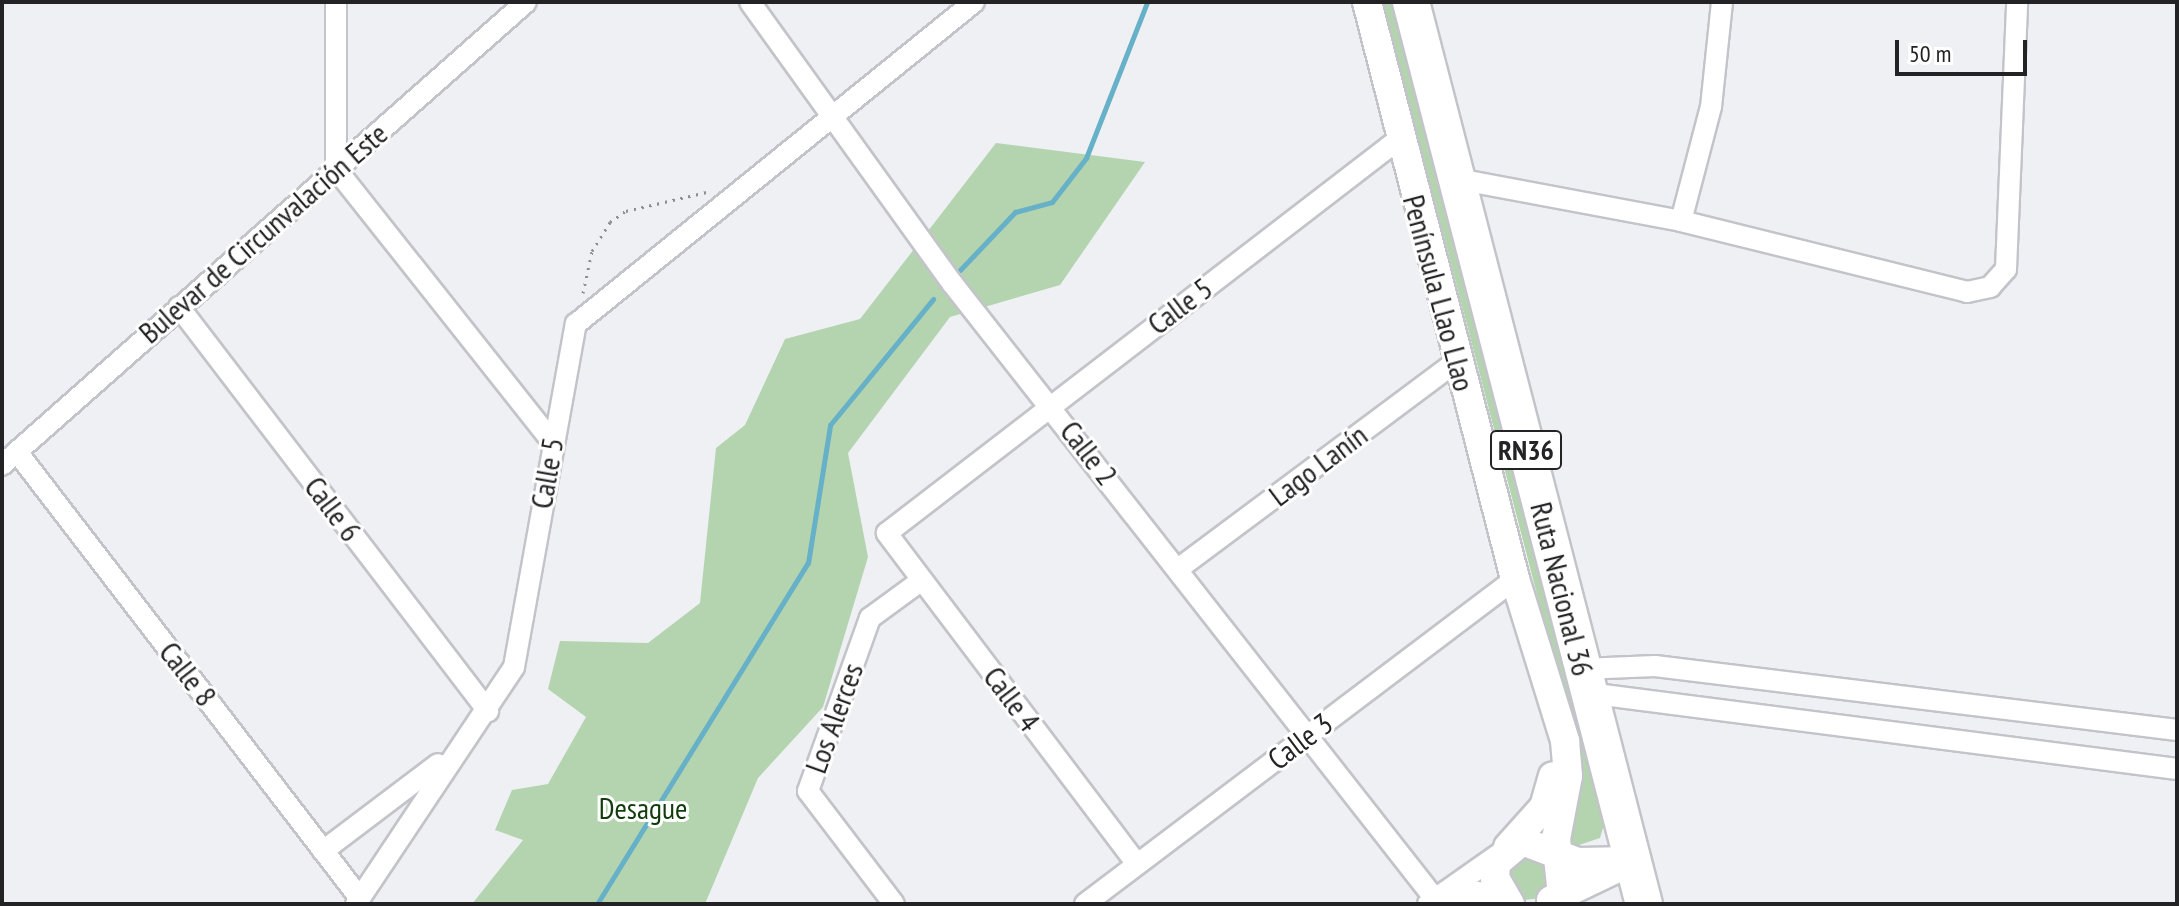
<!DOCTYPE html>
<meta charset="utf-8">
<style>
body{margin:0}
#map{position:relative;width:2179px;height:906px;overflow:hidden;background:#eef0f4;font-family:"PT Sans Narrow",sans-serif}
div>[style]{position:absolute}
.green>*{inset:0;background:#b4d4b0}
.stream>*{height:5px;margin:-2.5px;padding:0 2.5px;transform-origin:2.5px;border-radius:2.5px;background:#66b0c8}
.path>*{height:3px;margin-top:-1.5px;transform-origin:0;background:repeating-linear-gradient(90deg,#8d8e91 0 2px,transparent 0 8px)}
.roads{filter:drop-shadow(2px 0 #c3c4c9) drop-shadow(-2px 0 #c3c4c9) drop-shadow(0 2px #c3c4c9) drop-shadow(0 -2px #c3c4c9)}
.street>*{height:20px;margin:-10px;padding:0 10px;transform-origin:10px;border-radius:10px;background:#fff}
.secondary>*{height:28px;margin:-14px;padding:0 14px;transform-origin:14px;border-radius:14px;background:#fff}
.highway>*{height:36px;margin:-18px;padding:0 18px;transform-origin:18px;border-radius:18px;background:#fff}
span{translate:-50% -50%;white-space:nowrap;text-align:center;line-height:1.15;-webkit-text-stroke:6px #fff;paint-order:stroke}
.shield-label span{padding:2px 6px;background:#fff;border:2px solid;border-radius:6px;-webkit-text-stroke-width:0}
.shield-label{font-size:28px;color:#232325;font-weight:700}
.street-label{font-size:30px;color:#232325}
.park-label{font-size:30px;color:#113d0d}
.frame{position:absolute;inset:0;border:4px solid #232325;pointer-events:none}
.scale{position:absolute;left:1895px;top:40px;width:132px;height:36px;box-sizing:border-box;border:4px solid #232325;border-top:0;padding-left:10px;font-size:24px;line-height:28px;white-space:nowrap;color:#232325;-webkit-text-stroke:6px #fff;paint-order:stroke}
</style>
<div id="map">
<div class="green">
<div style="clip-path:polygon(1383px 2px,1399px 2px,1609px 808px,1600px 838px,1570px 848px,1564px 831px,1571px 725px)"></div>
<div style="clip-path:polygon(996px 143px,1145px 162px,1060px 285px,950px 317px,848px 453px,868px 557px,823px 707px,758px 778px,705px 904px,472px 904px,523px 840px,495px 830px,512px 790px,548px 784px,586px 717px,548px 689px,560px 641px,648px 643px,700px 603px,716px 448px,745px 425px,785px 339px,860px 319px)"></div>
<div style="clip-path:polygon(1543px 854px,1553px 885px,1541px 898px,1524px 900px,1509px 891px,1504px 874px,1511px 858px)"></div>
</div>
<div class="stream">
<div style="left:960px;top:270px;width:80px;rotate:-46.5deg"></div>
<div style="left:1015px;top:212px;width:38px;rotate:-15deg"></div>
<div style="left:1052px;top:202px;width:56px;rotate:-52.3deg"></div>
<div style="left:1086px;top:158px;width:168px;rotate:-68.6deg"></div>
<div style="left:597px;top:904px;width:401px;rotate:-58.3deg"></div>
<div style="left:808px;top:563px;width:140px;rotate:-80.9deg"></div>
<div style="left:830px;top:425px;width:163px;rotate:-50.7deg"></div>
</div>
<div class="path">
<div style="left:583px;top:293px;width:43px;rotate:-77.9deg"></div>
<div style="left:592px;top:251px;width:34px;rotate:-58deg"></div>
<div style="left:610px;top:222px;width:19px;rotate:-35deg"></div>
<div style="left:626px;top:211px;width:83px;rotate:-13.2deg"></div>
</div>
<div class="roads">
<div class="street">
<div style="left:336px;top:2px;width:167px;rotate:90deg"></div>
<div style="left:336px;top:169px;width:348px;rotate:51.6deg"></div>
<div style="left:750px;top:2px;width:346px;rotate:54.3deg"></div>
<div style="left:952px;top:283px;width:783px;rotate:51.9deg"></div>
<div style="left:1457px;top:179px;width:228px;rotate:10.6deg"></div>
<div style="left:1681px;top:221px;width:295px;rotate:13.9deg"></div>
<div style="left:1967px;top:292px;width:24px;rotate:-12deg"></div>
<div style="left:1990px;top:287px;width:24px;rotate:-48deg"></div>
<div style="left:2006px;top:269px;width:267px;rotate:-87.6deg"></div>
<div style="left:1681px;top:221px;width:118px;rotate:-75.3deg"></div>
<div style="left:1711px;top:107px;width:106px;rotate:-84deg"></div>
<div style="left:179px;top:307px;width:509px;rotate:52.59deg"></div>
<div style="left:17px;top:452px;width:561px;rotate:52.46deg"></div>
<div style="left:2px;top:465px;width:699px;rotate:-41.46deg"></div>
<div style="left:1178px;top:569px;width:348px;rotate:-36.7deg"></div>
<div style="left:1582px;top:669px;width:73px;rotate:-2.4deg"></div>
<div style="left:1655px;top:666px;width:526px;rotate:6.99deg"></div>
<div style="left:1588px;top:693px;width:594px;rotate:7.35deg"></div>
<div style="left:323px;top:851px;width:144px;rotate:-37.1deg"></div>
<div style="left:1137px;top:864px;width:415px;rotate:-127.1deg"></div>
<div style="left:887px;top:533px;width:646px;rotate:-37.58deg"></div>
<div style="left:1442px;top:897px;width:36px;rotate:-8deg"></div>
<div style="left:1478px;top:892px;width:34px;rotate:21deg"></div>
<div style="left:356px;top:904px;width:285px;rotate:-56.3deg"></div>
<div style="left:514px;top:667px;width:349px;rotate:-79.8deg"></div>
<div style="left:576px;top:324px;width:512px;rotate:-38.97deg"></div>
<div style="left:894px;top:904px;width:142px;rotate:-127.3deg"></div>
<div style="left:808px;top:791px;width:184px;rotate:-70.3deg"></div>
<div style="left:870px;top:618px;width:64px;rotate:-36.2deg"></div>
<div style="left:1085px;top:904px;width:539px;rotate:-37.08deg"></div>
<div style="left:1428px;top:904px;width:90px;rotate:-35.1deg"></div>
</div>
<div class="secondary">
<div style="left:1367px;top:2px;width:596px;rotate:75.61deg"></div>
<div style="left:1515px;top:579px;width:170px;rotate:72.8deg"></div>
<div style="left:1565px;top:741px;width:35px;rotate:85deg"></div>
<div style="left:1568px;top:776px;width:64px;rotate:100.8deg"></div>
<div style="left:1556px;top:839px;width:65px;rotate:83.9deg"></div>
<div style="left:1508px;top:847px;width:54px;rotate:-48deg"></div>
<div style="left:1544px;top:807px;width:32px;rotate:-74deg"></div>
<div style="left:1551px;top:900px;width:85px;rotate:-25.7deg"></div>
<div style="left:1510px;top:904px;width:30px;rotate:-120deg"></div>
<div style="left:1495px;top:878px;width:15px;rotate:-86deg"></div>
<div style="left:1496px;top:863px;width:34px;rotate:-40deg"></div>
<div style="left:1522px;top:841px;width:60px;rotate:20.6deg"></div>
<div style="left:1578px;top:862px;width:54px;rotate:-1.1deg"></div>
</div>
<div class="highway">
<div style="left:1411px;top:2px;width:932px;rotate:75.52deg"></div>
</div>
</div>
<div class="shield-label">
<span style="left:1526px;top:450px">RN36</span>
</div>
<div class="street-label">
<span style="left:263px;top:233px;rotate:-41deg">Bulevar de Circunvalación Este</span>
<span style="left:1439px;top:293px;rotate:75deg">Península Llao Llao</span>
<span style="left:1180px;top:306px;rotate:-37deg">Calle 5</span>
<span style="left:1089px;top:453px;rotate:52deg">Calle 2</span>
<span style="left:1318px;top:465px;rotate:-37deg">Lago Lanín</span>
<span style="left:547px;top:473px;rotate:-80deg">Calle 5</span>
<span style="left:333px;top:509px;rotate:53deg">Calle 6</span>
<span style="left:1562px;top:589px;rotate:76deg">Ruta Nacional 36</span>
<span style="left:188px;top:674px;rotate:52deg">Calle 8</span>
<span style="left:1012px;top:699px;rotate:53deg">Calle 4</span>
<span style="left:834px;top:718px;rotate:-70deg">Los Alerces</span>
<span style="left:1300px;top:741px;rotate:-37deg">Calle 3</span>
</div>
<div class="park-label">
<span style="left:643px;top:808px">Desague</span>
</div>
<div class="frame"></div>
<div class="scale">50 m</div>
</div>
